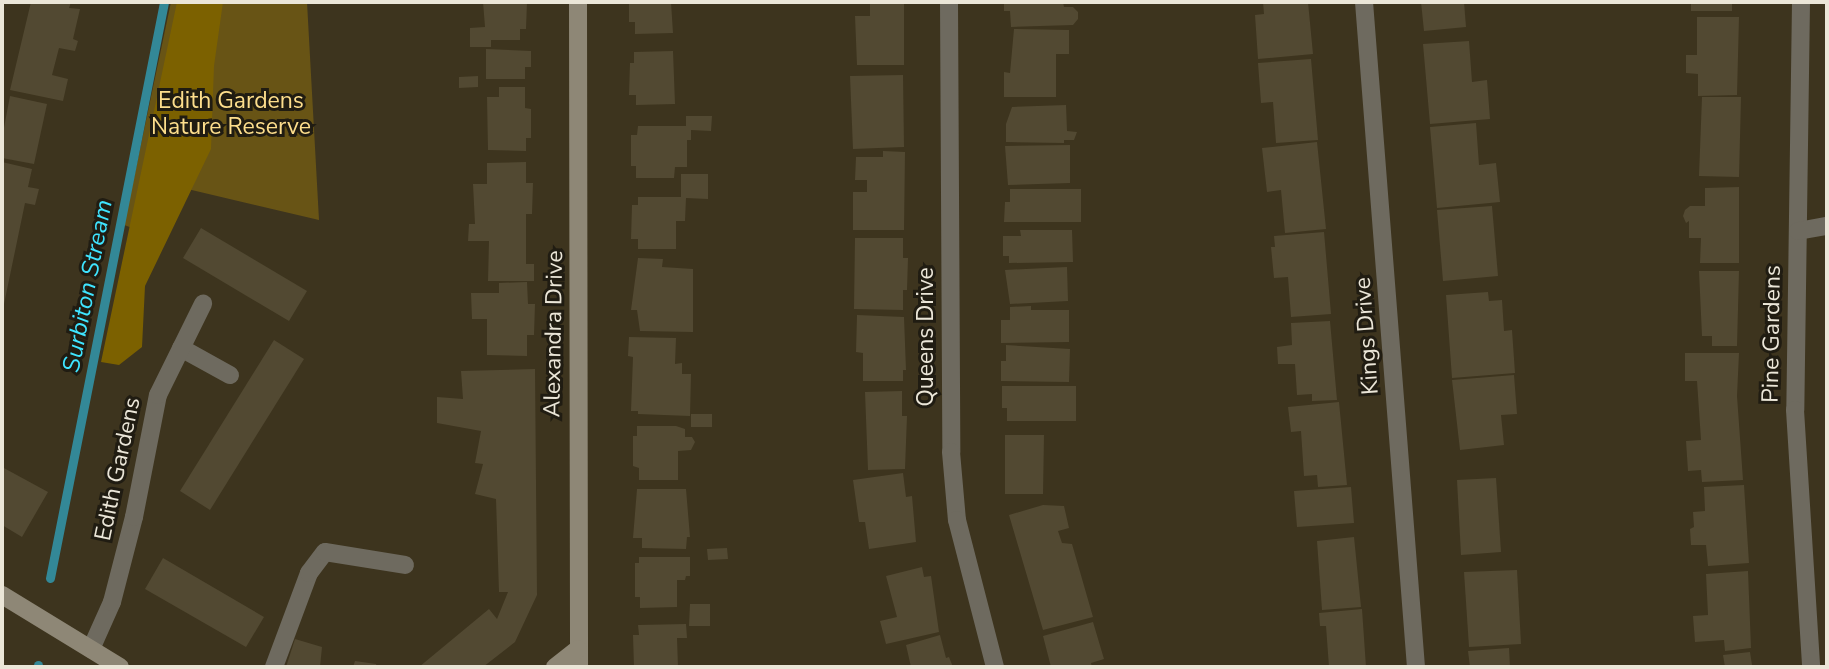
<!DOCTYPE html>
<style>
body{margin:0}
#map{position:relative;width:1829px;height:669px;overflow:hidden;background:#3d341e;font-family:"Nunito Sans",sans-serif}
div>[style]{position:absolute}
.green>*{inset:0;background:#685415}
.forest>*{inset:0;background:#7c6100}
.stream>*{height:9px;margin:-4.5px;padding:0 4.5px;transform-origin:4.5px;border-radius:4.5px;background:#338897}
.building>*{inset:0;background:#524932}
.lane>*{height:18px;margin:-9px;padding:0 9px;transform-origin:9px;border-radius:9px;background:#6e6a5f}
.street>*{height:18px;margin:-9px;padding:0 9px;transform-origin:9px;border-radius:9px;background:#6e6a5f}
.secondary>*{height:18px;margin:-9px;padding:0 9px;transform-origin:9px;border-radius:9px;background:#8e8776}
span{translate:-50% -50%;white-space:nowrap;text-align:center;line-height:1.15;-webkit-text-stroke:6px #201c12;paint-order:stroke}
.park-label{font-size:23px;color:#fdde8c}
.street-label{font-size:23px;color:#ebe6d8}
.water-label{font-size:24px;color:#3fe4ff;font-style:italic}
.frame{position:absolute;inset:0;border:4px solid #ebe6d8;pointer-events:none}
</style>
<div id="map">
<div class="green">
<div style="clip-path:polygon(171px 2px,307px 2px,319px 220px,179px 187px,158px 237px,124px 225px)"></div>
</div>
<div class="forest">
<div style="clip-path:polygon(177px 2px,223px 2px,214px 66px,211px 149px,145px 286px,142px 347px,119px 365px,101px 362px)"></div>
</div>
<div class="stream">
<div style="left:50px;top:578px;width:587px;rotate:-78.8deg"></div>
<div style="left:38px;top:667px;width:2px;rotate:-90deg"></div>
</div>
<div class="building">
<div style="clip-path:polygon(31px 2px,71px 2px,69px 8px,80px 9px,73px 39px,78px 41px,75px 51px,59px 48px,52px 75px,68px 79px,63px 101px,10px 90px)"></div>
<div style="clip-path:polygon(483px 2px,527px 2px,526px 29px,520px 29px,520px 40px,491px 40px,491px 47px,470px 47px,470px 28px,485px 27px)"></div>
<div style="clip-path:polygon(629px 2px,671px 2px,673px 33px,635px 34px,635px 22px,629px 22px)"></div>
<div style="clip-path:polygon(870px 2px,904px 2px,904px 65px,857px 65px,855px 16px,870px 16px)"></div>
<div style="clip-path:polygon(1004px 2px,1063px 2px,1064px 7px,1073px 7px,1078px 12px,1078px 19px,1073px 25px,1011px 27px,1010px 11px,1004px 11px)"></div>
<div style="clip-path:polygon(1263px 2px,1308px 2px,1313px 54px,1258px 59px,1255px 15px,1264px 14px)"></div>
<div style="clip-path:polygon(1421px 2px,1464px 2px,1466px 27px,1424px 31px)"></div>
<div style="clip-path:polygon(1691px 2px,1732px 2px,1732px 11px,1691px 11px)"></div>
<div style="clip-path:polygon(1697px 17px,1739px 17px,1737px 95px,1698px 96px,1698px 74px,1686px 73px,1686px 55px,1697px 55px)"></div>
<div style="clip-path:polygon(1014px 29px,1069px 30px,1069px 54px,1056px 54px,1056px 97px,1004px 97px,1004px 72px,1010px 73px)"></div>
<div style="clip-path:polygon(1469px 41px,1472px 82px,1487px 80px,1490px 119px,1430px 124px,1423px 44px)"></div>
<div style="clip-path:polygon(486px 49px,531px 51px,531px 67px,525px 67px,525px 79px,486px 79px)"></div>
<div style="clip-path:polygon(673px 51px,675px 104px,636px 105px,636px 95px,629px 95px,630px 63px,634px 63px,634px 52px)"></div>
<div style="clip-path:polygon(1311px 59px,1318px 140px,1276px 143px,1273px 102px,1261px 103px,1258px 63px)"></div>
<div style="clip-path:polygon(903px 75px,904px 147px,853px 149px,850px 76px)"></div>
<div style="clip-path:polygon(478px 76px,478px 87px,459px 88px,459px 77px)"></div>
<div style="clip-path:polygon(499px 87px,525px 87px,525px 108px,531px 109px,531px 138px,526px 138px,526px 151px,488px 150px,487px 97px,499px 97px)"></div>
<div style="clip-path:polygon(10px 96px,47px 104px,34px 164px,2px 158px,2px 138px)"></div>
<div style="clip-path:polygon(1702px 97px,1741px 97px,1739px 177px,1699px 176px)"></div>
<div style="clip-path:polygon(1066px 105px,1067px 131px,1077px 132px,1074px 140px,1064px 140px,1064px 143px,1006px 142px,1006px 124px,1012px 107px)"></div>
<div style="clip-path:polygon(686px 116px,712px 116px,711px 131px,691px 130px,691px 140px,687px 140px,687px 167px,675px 167px,674px 178px,636px 178px,636px 166px,631px 166px,631px 135px,637px 135px,638px 126px,686px 126px)"></div>
<div style="clip-path:polygon(1476px 123px,1479px 165px,1496px 163px,1500px 202px,1437px 208px,1430px 127px)"></div>
<div style="clip-path:polygon(1317px 142px,1326px 229px,1285px 233px,1281px 190px,1267px 192px,1262px 148px)"></div>
<div style="clip-path:polygon(1070px 145px,1070px 183px,1008px 185px,1005px 146px)"></div>
<div style="clip-path:polygon(883px 151px,905px 152px,904px 230px,853px 230px,853px 192px,867px 192px,867px 180px,855px 180px,856px 157px,883px 157px)"></div>
<div style="clip-path:polygon(2px 162px,32px 169px,28px 187px,39px 189px,35px 205px,25px 203px,3px 309px)"></div>
<div style="clip-path:polygon(526px 162px,526px 183px,533px 183px,532px 214px,526px 214px,526px 264px,534px 264px,534px 281px,488px 281px,489px 241px,468px 241px,469px 224px,475px 224px,473px 184px,487px 184px,487px 163px)"></div>
<div style="clip-path:polygon(681px 174px,708px 174px,708px 199px,686px 198px,685px 221px,676px 221px,676px 249px,638px 249px,638px 239px,631px 239px,632px 205px,638px 205px,638px 197px,681px 197px)"></div>
<div style="clip-path:polygon(1739px 187px,1739px 263px,1700px 263px,1701px 238px,1689px 238px,1689px 221px,1686px 223px,1683px 216px,1685px 210px,1690px 206px,1705px 206px,1705px 188px)"></div>
<div style="clip-path:polygon(1010px 189px,1081px 189px,1081px 222px,1004px 222px,1005px 202px,1010px 202px)"></div>
<div style="clip-path:polygon(1492px 206px,1498px 276px,1443px 281px,1437px 210px)"></div>
<div style="clip-path:polygon(201px 228px,307px 291px,289px 321px,183px 258px)"></div>
<div style="clip-path:polygon(1020px 230px,1072px 230px,1073px 262px,1009px 263px,1009px 256px,1003px 256px,1003px 236px,1021px 236px)"></div>
<div style="clip-path:polygon(1324px 232px,1331px 314px,1291px 317px,1288px 277px,1274px 278px,1271px 247px,1275px 247px,1274px 236px)"></div>
<div style="clip-path:polygon(855px 238px,903px 238px,903px 258px,908px 258px,907px 290px,903px 290px,903px 310px,854px 309px)"></div>
<div style="clip-path:polygon(638px 258px,663px 259px,662px 267px,693px 269px,693px 332px,640px 331px,637px 310px,631px 310px)"></div>
<div style="clip-path:polygon(1067px 267px,1068px 301px,1010px 304px,1005px 270px)"></div>
<div style="clip-path:polygon(1699px 271px,1739px 271px,1737px 346px,1712px 346px,1712px 336px,1702px 336px)"></div>
<div style="clip-path:polygon(527px 282px,528px 304px,535px 304px,534px 335px,527px 335px,527px 356px,487px 355px,487px 319px,472px 319px,471px 293px,499px 293px,499px 283px)"></div>
<div style="clip-path:polygon(1488px 292px,1489px 301px,1502px 300px,1504px 331px,1512px 330px,1515px 373px,1452px 378px,1446px 295px)"></div>
<div style="clip-path:polygon(1031px 306px,1031px 310px,1069px 310px,1069px 342px,1001px 343px,1001px 320px,1010px 320px,1010px 307px)"></div>
<div style="clip-path:polygon(857px 315px,904px 317px,906px 370px,903px 370px,903px 381px,863px 381px,863px 353px,856px 352px)"></div>
<div style="clip-path:polygon(1330px 321px,1337px 400px,1312px 401px,1312px 394px,1297px 395px,1295px 364px,1278px 364px,1277px 347px,1292px 345px,1291px 323px)"></div>
<div style="clip-path:polygon(629px 337px,676px 338px,675px 364px,682px 363px,682px 374px,691px 374px,690px 416px,638px 414px,638px 411px,631px 411px,633px 357px,628px 356px)"></div>
<div style="clip-path:polygon(274px 340px,304px 359px,210px 510px,180px 491px)"></div>
<div style="clip-path:polygon(1006px 345px,1070px 349px,1069px 382px,1001px 381px,1001px 361px,1006px 361px)"></div>
<div style="clip-path:polygon(1685px 353px,1739px 353px,1737px 396px,1743px 480px,1702px 482px,1701px 470px,1688px 471px,1686px 441px,1701px 440px,1697px 381px,1685px 381px)"></div>
<div style="clip-path:polygon(535px 369px,537px 595px,515px 642px,483px 667px,419px 667px,489px 609px,497px 619px,508px 592px,499px 592px,496px 499px,475px 494px,483px 464px,475px 463px,481px 431px,437px 423px,437px 397px,463px 399px,461px 371px)"></div>
<div style="clip-path:polygon(1514px 375px,1517px 414px,1501px 415px,1504px 445px,1460px 450px,1452px 380px)"></div>
<div style="clip-path:polygon(1002px 386px,1076px 386px,1076px 421px,1007px 421px,1007px 408px,1002px 408px)"></div>
<div style="clip-path:polygon(902px 391px,902px 416px,907px 416px,905px 469px,868px 470px,865px 392px)"></div>
<div style="clip-path:polygon(1339px 402px,1347px 485px,1318px 487px,1317px 475px,1304px 476px,1301px 431px,1291px 432px,1288px 407px)"></div>
<div style="clip-path:polygon(691px 414px,712px 414px,712px 427px,691px 427px)"></div>
<div style="clip-path:polygon(637px 426px,676px 426px,685px 429px,685px 437px,692px 437px,695px 442px,691px 450px,678px 451px,678px 480px,639px 480px,639px 468px,633px 466px,633px 436px,637px 436px)"></div>
<div style="clip-path:polygon(1005px 435px,1044px 435px,1043px 494px,1005px 494px)"></div>
<div style="clip-path:polygon(2px 467px,48px 492px,22px 537px,2px 525px)"></div>
<div style="clip-path:polygon(903px 473px,906px 497px,912px 496px,916px 542px,869px 549px,865px 522px,859px 522px,853px 480px)"></div>
<div style="clip-path:polygon(1496px 478px,1501px 552px,1461px 555px,1457px 480px)"></div>
<div style="clip-path:polygon(1744px 485px,1749px 563px,1708px 566px,1706px 545px,1691px 545px,1690px 529px,1694px 527px,1693px 512px,1705px 511px,1704px 487px)"></div>
<div style="clip-path:polygon(1351px 487px,1354px 523px,1297px 527px,1294px 491px)"></div>
<div style="clip-path:polygon(637px 489px,686px 489px,690px 537px,687px 537px,686px 549px,642px 548px,642px 538px,633px 538px)"></div>
<div style="clip-path:polygon(1043px 505px,1064px 506px,1069px 528px,1058px 531px,1062px 543px,1072px 544px,1093px 617px,1043px 630px,1009px 515px)"></div>
<div style="clip-path:polygon(1354px 537px,1361px 607px,1322px 610px,1317px 541px)"></div>
<div style="clip-path:polygon(727px 548px,728px 559px,708px 560px,707px 549px)"></div>
<div style="clip-path:polygon(639px 557px,690px 557px,690px 576px,686px 576px,685px 580px,677px 580px,677px 607px,640px 608px,640px 597px,635px 597px,635px 563px,639px 563px)"></div>
<div style="clip-path:polygon(163px 558px,264px 617px,246px 647px,145px 589px)"></div>
<div style="clip-path:polygon(922px 567px,924px 577px,931px 576px,939px 632px,886px 644px,880px 621px,897px 617px,886px 576px)"></div>
<div style="clip-path:polygon(1517px 570px,1521px 644px,1469px 647px,1464px 572px)"></div>
<div style="clip-path:polygon(1748px 571px,1751px 648px,1725px 651px,1724px 640px,1695px 642px,1693px 616px,1708px 615px,1706px 574px)"></div>
<div style="clip-path:polygon(690px 604px,710px 604px,710px 626px,689px 626px)"></div>
<div style="clip-path:polygon(1362px 609px,1366px 667px,1329px 667px,1326px 626px,1320px 626px,1319px 613px)"></div>
<div style="clip-path:polygon(1093px 622px,1104px 659px,1091px 663px,1092px 667px,1051px 667px,1043px 636px)"></div>
<div style="clip-path:polygon(686px 624px,687px 638px,677px 638px,678px 667px,634px 667px,633px 635px,639px 635px,638px 625px)"></div>
<div style="clip-path:polygon(940px 635px,946px 658px,949px 657px,953px 667px,911px 667px,906px 645px)"></div>
<div style="clip-path:polygon(295px 639px,322px 647px,320px 667px,286px 667px)"></div>
<div style="clip-path:polygon(1509px 648px,1510px 667px,1470px 667px,1468px 651px)"></div>
<div style="clip-path:polygon(1750px 652px,1752px 665px,1725px 667px,1723px 655px)"></div>
<div style="clip-path:polygon(355px 661px,376px 664px,377px 667px,353px 667px)"></div>
</div>
<div class="lane">
<div style="left:181px;top:348px;width:56px;rotate:28.9deg"></div>
<div style="left:274px;top:667px;width:100px;rotate:-69.6deg"></div>
<div style="left:309px;top:573px;width:26px;rotate:-53deg"></div>
<div style="left:325px;top:552px;width:81px;rotate:9.2deg"></div>
</div>
<div class="street">
<div style="left:949px;top:2px;width:450px;rotate:89.7deg"></div>
<div style="left:951px;top:452px;width:68px;rotate:85deg"></div>
<div style="left:957px;top:520px;width:152px;rotate:75.5deg"></div>
<div style="left:1364px;top:2px;width:667px;rotate:85.53deg"></div>
<div style="left:1801px;top:2px;width:408px;rotate:90.8deg"></div>
<div style="left:1795px;top:410px;width:257px;rotate:86.4deg"></div>
<div style="left:1798px;top:231px;width:29px;rotate:-10deg"></div>
<div style="left:91px;top:649px;width:51px;rotate:-65.9deg"></div>
<div style="left:112px;top:602px;width:88px;rotate:-75.5deg"></div>
<div style="left:134px;top:517px;width:124px;rotate:-78.9deg"></div>
<div style="left:158px;top:395px;width:102px;rotate:-63.7deg"></div>
</div>
<div class="secondary">
<div style="left:578px;top:2px;width:665px;rotate:89.91deg"></div>
<div style="left:2px;top:595px;width:138px;rotate:31.4deg"></div>
<div style="left:555px;top:667px;width:29px;rotate:-38deg"></div>
</div>
<div class="park-label">
<span style="left:231px;top:114px">Edith Gardens<br>Nature Reserve</span>
</div>
<div class="street-label">
<span style="left:554px;top:334px;rotate:-89deg">Alexandra Drive</span>
<span style="left:1772px;top:334px;rotate:-89deg">Pine Gardens</span>
<span style="left:1367px;top:336px;rotate:-94deg">Kings Drive</span>
<span style="left:926px;top:337px;rotate:-90deg">Queens Drive</span>
<span style="left:118px;top:469px;rotate:-78deg">Edith Gardens</span>
</div>
<div class="water-label">
<span style="left:88px;top:286px;rotate:-79deg">Surbiton Stream</span>
</div>
<div class="frame"></div>
</div>
